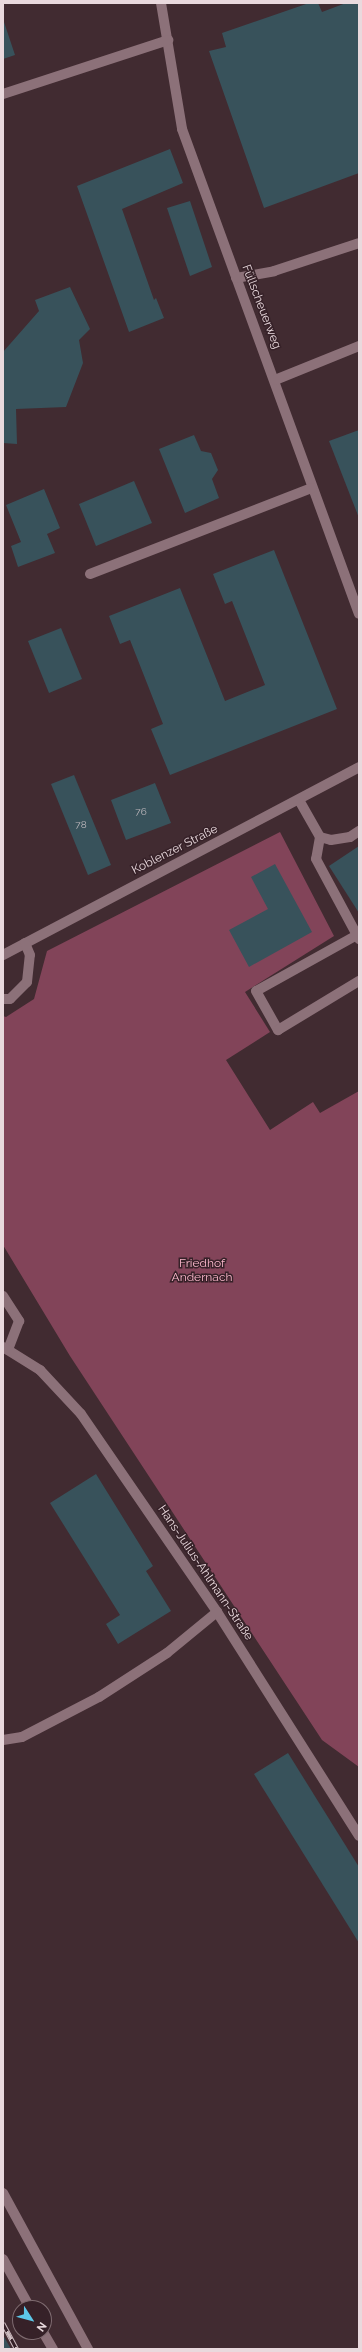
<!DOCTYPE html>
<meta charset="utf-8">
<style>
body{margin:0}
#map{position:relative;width:362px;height:2352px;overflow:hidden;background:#412b31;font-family:Raleway,sans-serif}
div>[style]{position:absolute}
.green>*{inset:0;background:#824459}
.building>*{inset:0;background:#38525b}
.minor>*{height:10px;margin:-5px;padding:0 5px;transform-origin:5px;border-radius:5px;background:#8c7179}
.rail>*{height:4.5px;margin-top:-2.25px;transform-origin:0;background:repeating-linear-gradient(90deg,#362128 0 9px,#cdbcc0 0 18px);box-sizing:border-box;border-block:1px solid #cdbcc0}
span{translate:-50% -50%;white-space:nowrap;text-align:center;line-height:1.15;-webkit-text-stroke:3px #362128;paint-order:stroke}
.number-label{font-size:10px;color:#bdb7bc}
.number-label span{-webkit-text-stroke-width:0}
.street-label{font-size:12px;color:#e9d9dd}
.park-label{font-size:12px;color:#fcb8cc}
.frame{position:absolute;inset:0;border:4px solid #e9d9dd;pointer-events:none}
.north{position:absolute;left:12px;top:2300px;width:40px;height:40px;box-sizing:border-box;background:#362128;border:1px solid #7e6b70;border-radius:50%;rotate:126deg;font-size:11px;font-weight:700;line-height:16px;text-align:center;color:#e9d9dd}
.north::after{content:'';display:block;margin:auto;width:14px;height:18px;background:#5dc7e8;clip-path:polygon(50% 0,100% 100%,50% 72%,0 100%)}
</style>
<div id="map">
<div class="green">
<div style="clip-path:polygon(280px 832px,334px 936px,245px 992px,270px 1032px,226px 1060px,270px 1130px,313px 1102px,320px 1113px,359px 1091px,359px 1767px,322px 1740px,70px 1356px,3px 1245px,3px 1016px,6px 1017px,34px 999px,47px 951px)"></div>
</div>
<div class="building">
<div style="clip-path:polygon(309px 3px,318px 3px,322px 12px,346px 3px,359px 3px,359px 173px,264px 208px,209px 51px,226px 47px,222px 33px)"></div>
<div style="clip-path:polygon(3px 19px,15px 55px,3px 59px)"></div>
<div style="clip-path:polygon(170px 149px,183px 183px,122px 209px,154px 300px,156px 298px,164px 318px,129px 332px,77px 186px)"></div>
<div style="clip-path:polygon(190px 201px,212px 267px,190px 276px,167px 208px)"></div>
<div style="clip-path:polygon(70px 287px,90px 329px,79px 340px,83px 363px,66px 407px,16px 409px,17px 444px,3px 443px,3px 352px,39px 311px,35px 300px)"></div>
<div style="clip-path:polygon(359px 430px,359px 518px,329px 441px)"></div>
<div style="clip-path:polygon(194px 435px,201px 451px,211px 453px,218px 470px,212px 479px,219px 498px,185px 513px,159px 449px)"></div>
<div style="clip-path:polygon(134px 481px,152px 523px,96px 546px,79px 504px)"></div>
<div style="clip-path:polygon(44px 489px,60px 528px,47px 534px,55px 553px,18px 567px,11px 546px,21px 542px,6px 505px)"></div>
<div style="clip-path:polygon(274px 550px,337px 709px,170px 775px,151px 729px,163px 724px,130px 640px,120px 644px,109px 616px,180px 588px,225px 701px,265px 685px,232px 601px,225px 604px,213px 574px)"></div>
<div style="clip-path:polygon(61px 628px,82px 679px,49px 693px,28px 641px)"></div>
<div style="clip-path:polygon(74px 775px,111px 865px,88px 875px,51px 784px)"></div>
<div style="clip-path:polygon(155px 783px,171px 823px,126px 840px,111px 800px)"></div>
<div style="clip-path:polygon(359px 846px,359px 913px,329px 866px)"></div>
<div style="clip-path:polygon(275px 864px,312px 932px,249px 967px,229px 930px,268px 909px,251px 877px)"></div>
<div style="clip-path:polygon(96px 1474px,153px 1566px,146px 1571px,171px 1611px,118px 1644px,106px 1624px,120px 1615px,50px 1503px)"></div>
<div style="clip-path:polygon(288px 1753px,359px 1867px,359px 1943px,254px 1774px)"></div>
<div style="clip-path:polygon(3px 2335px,11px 2349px,3px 2349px)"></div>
</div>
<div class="minor">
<div style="left:161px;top:3px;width:128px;rotate:80.5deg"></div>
<div style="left:182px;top:129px;width:516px;rotate:69.95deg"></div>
<div style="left:3px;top:94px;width:174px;rotate:-18.1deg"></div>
<div style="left:236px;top:278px;width:39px;rotate:-10deg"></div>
<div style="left:274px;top:271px;width:89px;rotate:-18.2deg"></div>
<div style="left:275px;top:380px;width:91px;rotate:-22deg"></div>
<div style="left:90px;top:574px;width:238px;rotate:-21.2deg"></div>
<div style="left:299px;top:800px;width:43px;rotate:60.4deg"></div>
<div style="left:320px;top:837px;width:22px;rotate:100deg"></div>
<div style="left:316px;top:859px;width:91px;rotate:61.7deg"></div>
<div style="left:320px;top:837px;width:11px;rotate:15deg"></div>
<div style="left:331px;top:840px;width:19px;rotate:-9deg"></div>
<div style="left:350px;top:837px;width:11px;rotate:-34deg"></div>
<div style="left:357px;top:935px;width:115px;rotate:151deg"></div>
<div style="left:256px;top:991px;width:45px;rotate:60.6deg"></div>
<div style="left:278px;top:1030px;width:95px;rotate:-31.2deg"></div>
<div style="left:3px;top:955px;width:403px;rotate:-27.8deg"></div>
<div style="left:3px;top:999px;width:7px"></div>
<div style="left:10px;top:999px;width:24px;rotate:-45deg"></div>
<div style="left:27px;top:982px;width:27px;rotate:-84deg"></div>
<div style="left:30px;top:955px;width:13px;rotate:-113deg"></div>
<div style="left:3px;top:1296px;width:30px;rotate:57deg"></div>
<div style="left:19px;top:1321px;width:31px;rotate:111deg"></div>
<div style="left:3px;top:1347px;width:44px;rotate:31.9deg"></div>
<div style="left:40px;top:1370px;width:60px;rotate:47deg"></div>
<div style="left:81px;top:1414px;width:240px;rotate:55.5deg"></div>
<div style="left:217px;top:1612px;width:265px;rotate:57.6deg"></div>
<div style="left:3px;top:1740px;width:19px;rotate:-9deg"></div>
<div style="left:22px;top:1737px;width:87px;rotate:-27.5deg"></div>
<div style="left:99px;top:1697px;width:81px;rotate:-32.9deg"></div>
<div style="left:167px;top:1653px;width:65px;rotate:-39.4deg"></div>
<div style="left:3px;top:2193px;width:178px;rotate:61.4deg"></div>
<div style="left:3px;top:2259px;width:56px;rotate:61.1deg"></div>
<div style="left:43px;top:2332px;width:20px;rotate:60deg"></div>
</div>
<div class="rail">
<div style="left:3px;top:2323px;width:30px;rotate:62deg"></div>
</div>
<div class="number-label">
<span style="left:141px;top:812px">76</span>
<span style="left:81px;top:825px">78</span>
</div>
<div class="street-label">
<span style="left:261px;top:307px;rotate:69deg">Füllscheuerweg</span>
<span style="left:175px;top:850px;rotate:-27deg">Koblenzer Straße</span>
<span style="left:205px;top:1573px;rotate:56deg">Hans-Julius-Ahlmann-Straße</span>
</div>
<div class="park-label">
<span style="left:202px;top:1271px">Friedhof<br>Andernach</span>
</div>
<div class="frame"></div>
<div class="north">N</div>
</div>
